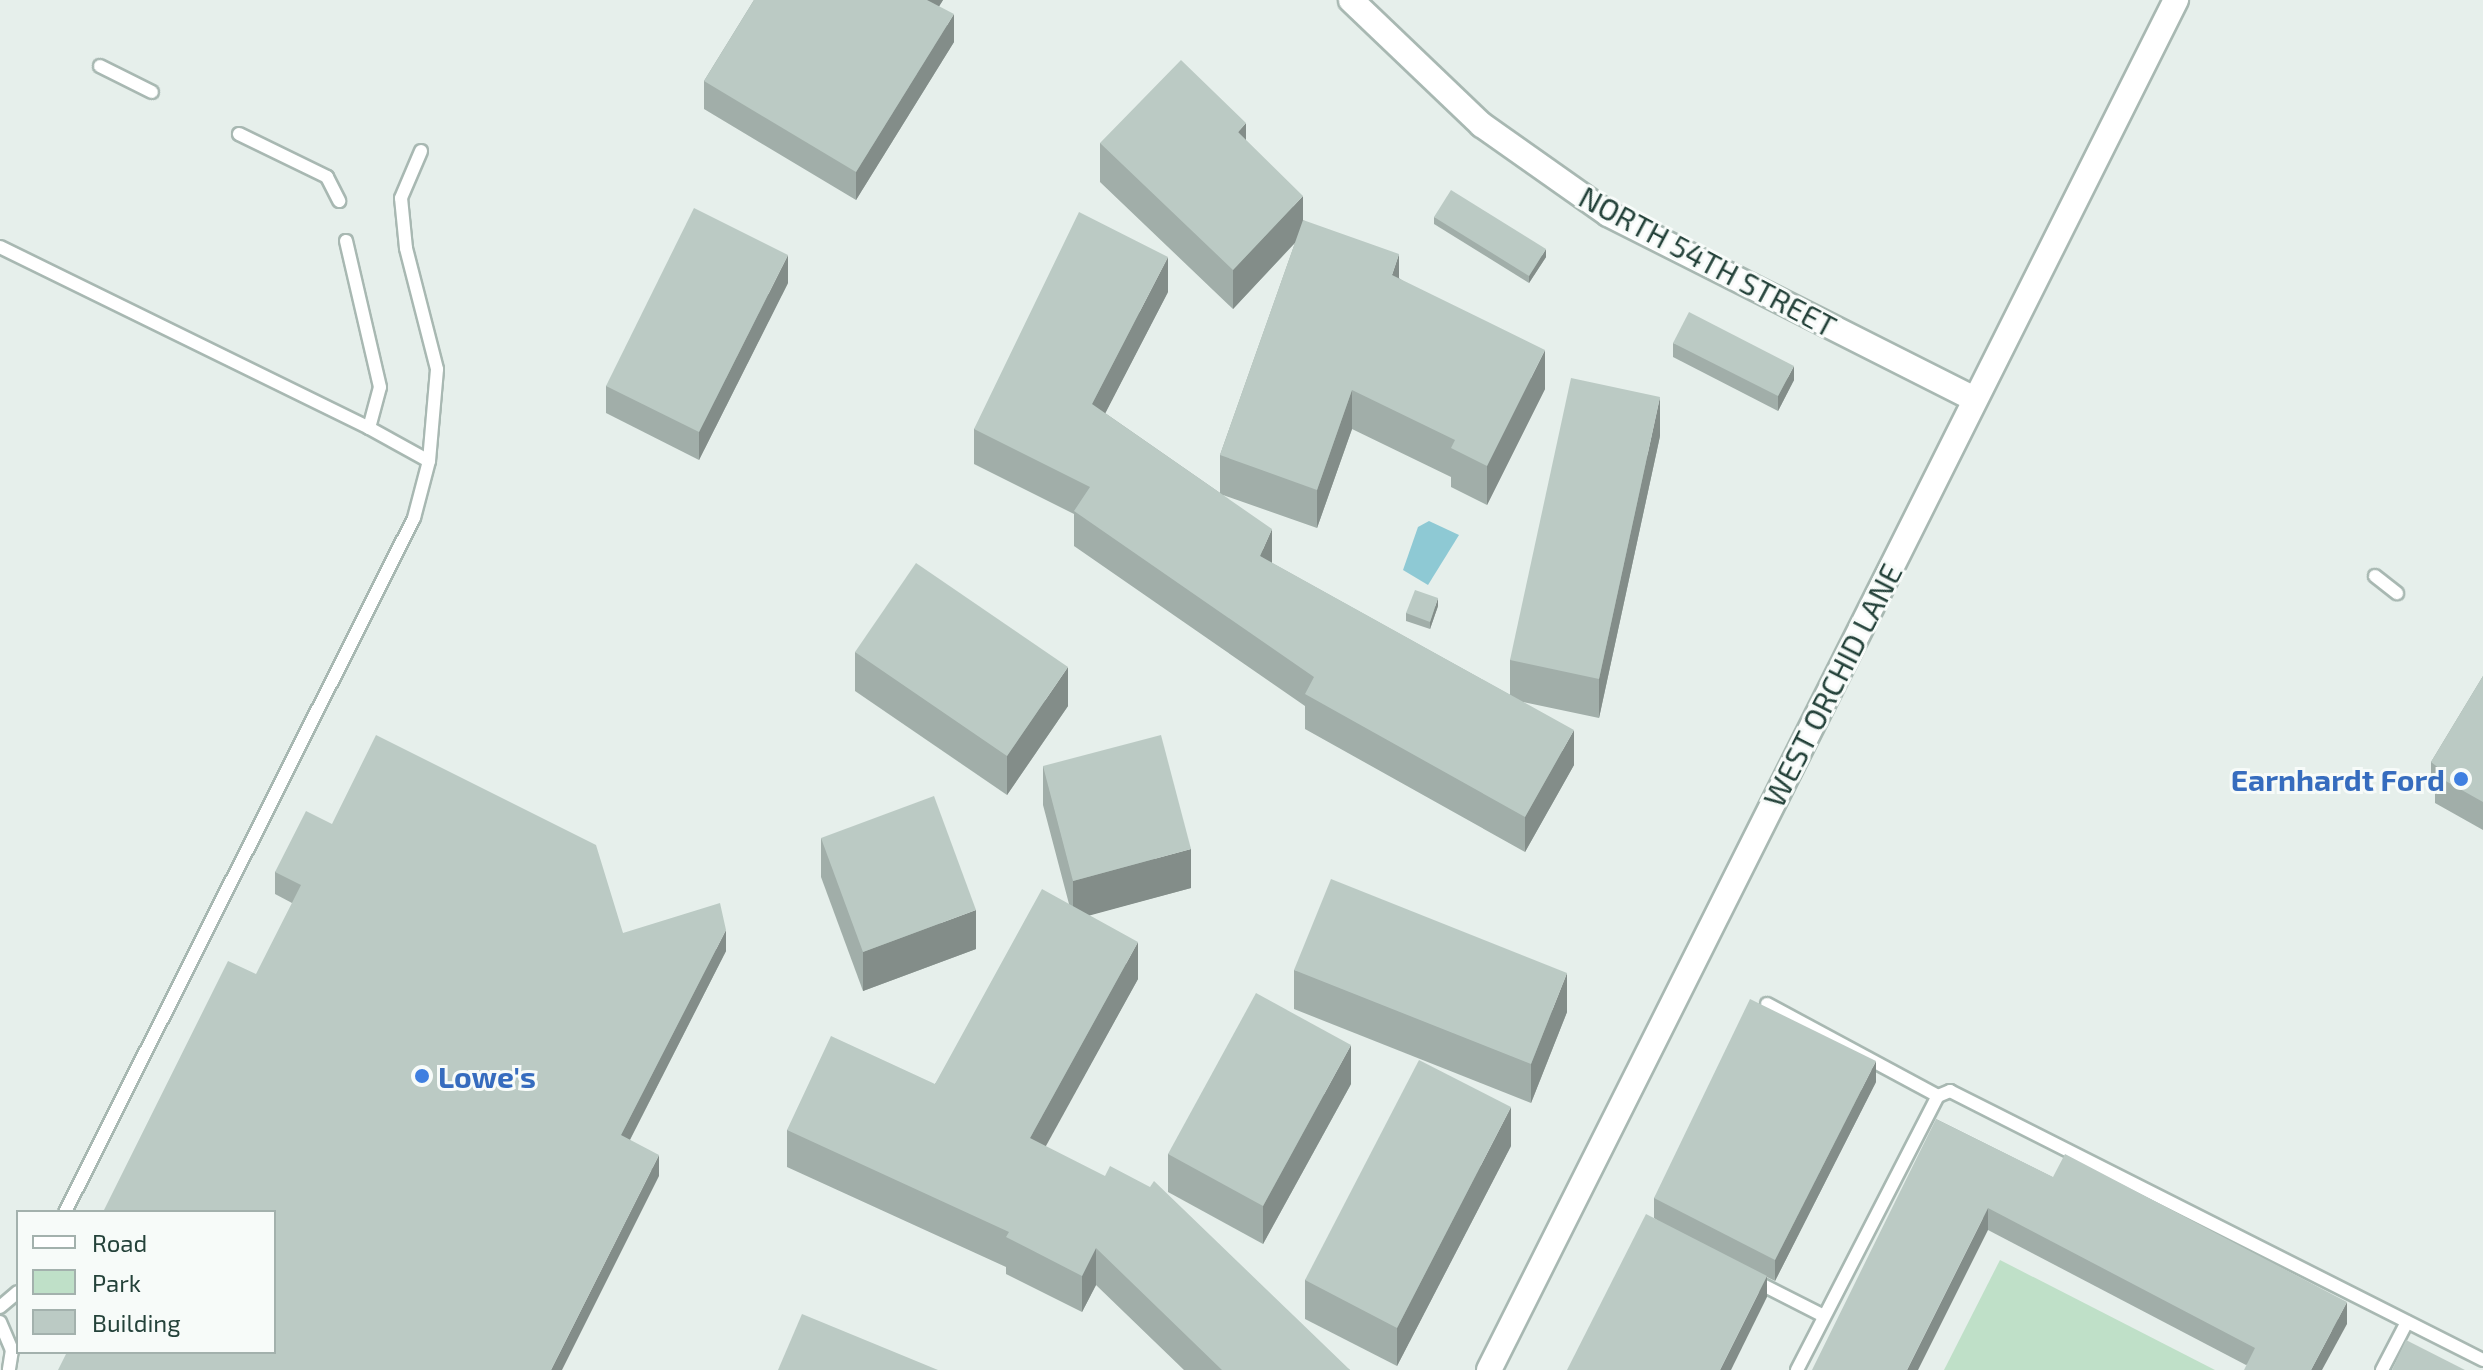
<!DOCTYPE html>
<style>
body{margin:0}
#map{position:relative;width:2483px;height:1370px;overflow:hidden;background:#e6efeb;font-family:"Exo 2",sans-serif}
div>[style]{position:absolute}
.green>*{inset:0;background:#bfe0c8}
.water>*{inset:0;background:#8ec9d4}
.roads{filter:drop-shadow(2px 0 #a8b8b2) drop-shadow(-2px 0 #a8b8b2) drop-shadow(0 2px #a8b8b2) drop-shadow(0 -2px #a8b8b2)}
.service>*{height:12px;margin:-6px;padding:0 6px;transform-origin:6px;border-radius:6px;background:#fff}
.minor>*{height:24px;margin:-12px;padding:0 12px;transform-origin:12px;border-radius:12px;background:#fff}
.wall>*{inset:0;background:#a1aea9}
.shaded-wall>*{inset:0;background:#838d89}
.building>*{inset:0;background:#bbcac4}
.dots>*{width:22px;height:22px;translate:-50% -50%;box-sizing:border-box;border:4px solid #f7fbf9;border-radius:50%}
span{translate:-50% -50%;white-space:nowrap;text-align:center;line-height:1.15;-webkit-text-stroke:6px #f7fbf9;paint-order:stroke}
.street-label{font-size:30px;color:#24423a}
.shop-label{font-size:30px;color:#366cbe;font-weight:700}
.right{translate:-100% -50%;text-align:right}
.left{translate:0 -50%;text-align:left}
.legend{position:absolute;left:16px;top:1210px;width:260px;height:144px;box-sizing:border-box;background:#f7fbf9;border:2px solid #a3b1ad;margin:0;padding:10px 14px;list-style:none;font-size:24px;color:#24423a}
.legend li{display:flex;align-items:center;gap:16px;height:40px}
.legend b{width:40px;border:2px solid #a3b1ad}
</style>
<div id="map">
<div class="green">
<div style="clip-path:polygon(2000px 1260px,2215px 1370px,1944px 1370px)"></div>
</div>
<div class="water">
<div style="clip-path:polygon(1429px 521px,1459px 535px,1428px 585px,1403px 570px,1418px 527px)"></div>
</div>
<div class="roads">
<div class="service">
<div style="left:100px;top:66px;width:58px;rotate:26.6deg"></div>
<div style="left:239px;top:134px;width:98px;rotate:26deg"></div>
<div style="left:327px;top:177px;width:27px;rotate:63deg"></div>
<div style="left:0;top:247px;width:411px;rotate:26.1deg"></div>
<div style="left:369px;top:428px;width:42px;rotate:-75deg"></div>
<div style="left:380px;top:387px;width:150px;rotate:-103.1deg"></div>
<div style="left:369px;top:428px;width:68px;rotate:28.8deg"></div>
<div style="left:2375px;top:576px;width:28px;rotate:38deg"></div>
<div style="left:1767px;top:1004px;width:194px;rotate:28.3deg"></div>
<div style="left:65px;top:1212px;width:777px;rotate:-63.3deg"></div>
<div style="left:414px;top:518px;width:59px;rotate:-75.3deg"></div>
<div style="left:429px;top:461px;width:92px;rotate:-85deg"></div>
<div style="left:437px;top:369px;width:125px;rotate:-104.4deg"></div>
<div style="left:406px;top:248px;width:50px;rotate:-95.7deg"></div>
<div style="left:401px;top:198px;width:51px;rotate:-66.9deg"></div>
<div style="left:1755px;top:1281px;width:77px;rotate:26.9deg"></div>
<div style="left:0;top:1307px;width:23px;rotate:-40deg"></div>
<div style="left:0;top:1322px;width:30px;rotate:67deg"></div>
<div style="left:12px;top:1350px;width:20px;rotate:99deg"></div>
<div style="left:1797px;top:1370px;width:308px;rotate:-62.8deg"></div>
<div style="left:1938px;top:1096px;width:13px;rotate:-23deg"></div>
<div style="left:1950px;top:1091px;width:597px;rotate:26.78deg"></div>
<div style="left:2382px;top:1370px;width:54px;rotate:-62.5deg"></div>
</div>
<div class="minor">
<div style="left:1351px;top:0;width:181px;rotate:43.7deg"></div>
<div style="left:1482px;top:125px;width:154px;rotate:35.2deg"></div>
<div style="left:1608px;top:214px;width:411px;rotate:26.8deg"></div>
<div style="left:1489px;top:1370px;width:1533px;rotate:-63.37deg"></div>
</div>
</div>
<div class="wall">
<div style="clip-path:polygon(754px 0,943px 0,939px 6px,954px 42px,856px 200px,704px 109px,704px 81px)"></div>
<div style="clip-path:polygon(1246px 141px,1303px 220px,1399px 278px,1545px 389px,1487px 505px,1451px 487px,1451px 477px,1352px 429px,1317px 528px,1223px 495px,1272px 563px,1510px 695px,1510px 660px,1660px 436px,1599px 718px,1523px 702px,1574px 765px,1525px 852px,1305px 729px,1305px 706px,1074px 546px,1074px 514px,974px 464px,974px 429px,1168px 292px,1105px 413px,1220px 493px,1220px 455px,1295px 243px,1233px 309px,1100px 182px,1100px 143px)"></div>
<div style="clip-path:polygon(1434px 217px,1546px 257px,1529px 283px,1434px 224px)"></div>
<div style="clip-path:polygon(788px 283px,699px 460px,606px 413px,606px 386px)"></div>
<div style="clip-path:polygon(1673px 343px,1794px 380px,1778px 411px,1673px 357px)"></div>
<div style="clip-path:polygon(1438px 606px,1430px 629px,1406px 621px,1406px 613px)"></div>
<div style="clip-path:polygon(855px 652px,1068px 706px,1007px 795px,855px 691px)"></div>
<div style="clip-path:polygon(2483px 676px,2483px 830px,2435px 803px,2435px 793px,2431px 790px,2431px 762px)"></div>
<div style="clip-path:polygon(1043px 766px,1191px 888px,1089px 915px,1138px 979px,1045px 1146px,1350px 1370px,1184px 1370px,1096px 1285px,1082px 1312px,1006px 1274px,1006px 1267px,787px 1167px,787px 1130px,935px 1084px,1069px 904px,1043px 805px)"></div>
<div style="clip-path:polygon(332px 824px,623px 933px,726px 951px,630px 1140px,659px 1176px,292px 903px,275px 894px,275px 872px)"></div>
<div style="clip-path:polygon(821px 838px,976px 949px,863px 991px,821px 877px)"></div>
<div style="clip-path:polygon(1294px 970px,1567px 1012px,1531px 1103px,1294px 1009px)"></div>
<div style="clip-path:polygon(1876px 1082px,1775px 1281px,1767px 1277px,1767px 1297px,1654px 1218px,1654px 1198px)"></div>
<div style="clip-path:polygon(1351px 1084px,1263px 1244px,1168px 1192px,1168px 1154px)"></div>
<div style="clip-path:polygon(1936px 1119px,2347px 1324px,2246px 1365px,1988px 1230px)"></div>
<div style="clip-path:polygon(1511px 1146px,1397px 1366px,1305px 1319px,1305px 1280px)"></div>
</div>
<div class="shaded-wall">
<div style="clip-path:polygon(926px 0,943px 0,926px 28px)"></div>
<div style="clip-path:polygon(954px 14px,954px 42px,856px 200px,856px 172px)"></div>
<div style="clip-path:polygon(1246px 123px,1246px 162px,1238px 132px)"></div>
<div style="clip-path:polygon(1303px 196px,1303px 234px,1233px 309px,1233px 270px)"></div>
<div style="clip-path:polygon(1546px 249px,1546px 257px,1529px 283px,1529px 276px)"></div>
<div style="clip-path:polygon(1399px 254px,1399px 293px,1392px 275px)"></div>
<div style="clip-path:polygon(788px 255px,788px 283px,699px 460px,699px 432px)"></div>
<div style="clip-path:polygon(1168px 257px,1168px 292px,1092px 439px,1092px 404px)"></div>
<div style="clip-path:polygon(1545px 350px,1545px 389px,1487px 505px,1487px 466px)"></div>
<div style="clip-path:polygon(1794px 366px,1794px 380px,1778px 411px,1778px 396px)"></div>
<div style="clip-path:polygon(1352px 390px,1352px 429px,1317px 528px,1317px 490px)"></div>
<div style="clip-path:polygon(1660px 397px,1660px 436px,1599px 718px,1599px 679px)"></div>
<div style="clip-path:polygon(1272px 529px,1272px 564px,1260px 556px)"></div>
<div style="clip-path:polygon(1438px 598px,1438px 606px,1430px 629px,1430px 622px)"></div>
<div style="clip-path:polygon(1068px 667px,1068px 706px,1007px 795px,1007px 756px)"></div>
<div style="clip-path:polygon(1574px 730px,1574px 765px,1525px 852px,1525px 817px)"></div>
<div style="clip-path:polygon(1191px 849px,1191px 888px,1073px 920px,1073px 881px)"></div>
<div style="clip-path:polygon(976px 910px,976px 949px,863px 991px,863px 952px)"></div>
<div style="clip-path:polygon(726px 930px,726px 951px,621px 1157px,621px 1135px)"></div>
<div style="clip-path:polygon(1138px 942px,1138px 979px,1030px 1175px,1030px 1138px)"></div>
<div style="clip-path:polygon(1567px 973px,1567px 1012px,1531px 1103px,1531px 1064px)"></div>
<div style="clip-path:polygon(1351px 1045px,1351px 1084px,1263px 1244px,1263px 1206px)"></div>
<div style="clip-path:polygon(1876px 1061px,1876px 1082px,1775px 1281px,1775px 1260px)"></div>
<div style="clip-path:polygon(1511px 1107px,1511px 1146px,1397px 1366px,1397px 1328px)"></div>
<div style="clip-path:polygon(659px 1155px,659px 1176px,562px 1370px,551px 1370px)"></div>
<div style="clip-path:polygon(1988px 1208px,1988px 1230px,1918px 1370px,1907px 1370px)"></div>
<div style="clip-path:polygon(1096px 1248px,1096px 1285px,1082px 1312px,1082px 1276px)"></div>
<div style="clip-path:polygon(1767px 1276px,1767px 1297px,1731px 1370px,1720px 1370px)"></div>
<div style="clip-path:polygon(2347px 1302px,2347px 1324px,2322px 1370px,2311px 1370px)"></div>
</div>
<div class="building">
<div style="clip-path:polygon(754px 0,927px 0,954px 14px,856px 172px,704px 81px)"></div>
<div style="clip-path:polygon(1181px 60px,1246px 123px,1238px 132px,1303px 196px,1233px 270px,1100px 143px)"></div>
<div style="clip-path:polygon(1451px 190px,1546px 249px,1529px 276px,1434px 217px)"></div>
<div style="clip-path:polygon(694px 208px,788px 255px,699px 432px,606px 386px)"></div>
<div style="clip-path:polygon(1079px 212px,1168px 257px,1092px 404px,1272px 529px,1260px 556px,1574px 730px,1525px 817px,1305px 694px,1314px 677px,1074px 511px,1090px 487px,974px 429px)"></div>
<div style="clip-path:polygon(1303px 220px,1399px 254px,1392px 275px,1545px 350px,1487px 466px,1451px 448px,1455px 440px,1352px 390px,1317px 490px,1220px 455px)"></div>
<div style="clip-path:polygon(1689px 312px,1794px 366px,1778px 396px,1673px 343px)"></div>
<div style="clip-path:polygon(1571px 378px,1660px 397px,1599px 679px,1510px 660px)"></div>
<div style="clip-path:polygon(916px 563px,1068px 667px,1007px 756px,855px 652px)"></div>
<div style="clip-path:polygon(1415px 590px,1438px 598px,1430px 622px,1406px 613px)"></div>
<div style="clip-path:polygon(2483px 676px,2483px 802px,2435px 775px,2440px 769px,2431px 762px)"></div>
<div style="clip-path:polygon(376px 735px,596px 845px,623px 933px,720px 903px,726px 930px,621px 1135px,659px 1155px,551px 1370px,58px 1370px,67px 1352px,274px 1352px,274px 1212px,103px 1212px,228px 961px,256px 974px,301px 885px,275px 872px,306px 811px,332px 824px)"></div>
<div style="clip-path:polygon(1161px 735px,1191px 849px,1073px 881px,1043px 766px)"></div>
<div style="clip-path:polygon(934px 796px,976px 910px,863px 952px,821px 838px)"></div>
<div style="clip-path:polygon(1331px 879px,1567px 973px,1531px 1064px,1294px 970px)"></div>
<div style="clip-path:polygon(1042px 889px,1138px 942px,1030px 1138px,1105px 1176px,1110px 1166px,1150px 1187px,1154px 1181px,1350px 1370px,1222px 1370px,1096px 1248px,1082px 1276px,1006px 1237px,1009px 1232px,787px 1130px,831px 1036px,935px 1084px)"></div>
<div style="clip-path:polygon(1256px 993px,1351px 1045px,1263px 1206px,1168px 1154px)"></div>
<div style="clip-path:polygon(1750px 999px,1876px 1061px,1775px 1260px,1654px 1198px)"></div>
<div style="clip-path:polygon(1419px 1060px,1511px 1107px,1397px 1328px,1305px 1280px)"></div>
<div style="clip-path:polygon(1936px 1119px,2053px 1177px,2065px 1154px,2347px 1302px,2311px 1370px,2244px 1370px,2255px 1348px,1988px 1208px,1907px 1370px,1812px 1370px)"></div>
<div style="clip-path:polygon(1646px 1214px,1767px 1276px,1720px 1370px,1567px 1370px)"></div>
<div style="clip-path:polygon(802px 1314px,938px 1370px,778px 1370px)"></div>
<div style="clip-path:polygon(2406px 1340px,2465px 1370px,2392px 1370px)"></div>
</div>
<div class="dots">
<div style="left:2461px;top:779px;background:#3f7fe0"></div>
<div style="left:422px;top:1076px;background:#3f7fe0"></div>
</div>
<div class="street-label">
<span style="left:1708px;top:261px;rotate:28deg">NORTH 54TH STREET</span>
<span style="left:1832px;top:685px;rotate:-63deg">WEST ORCHID LANE</span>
</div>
<div class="shop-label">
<span class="right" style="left:2445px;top:779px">Earnhardt Ford</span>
<span class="left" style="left:438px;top:1076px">Lowe's</span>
</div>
<ul class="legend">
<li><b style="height:10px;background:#fff"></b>Road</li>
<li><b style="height:22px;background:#bfe0c8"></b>Park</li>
<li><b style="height:22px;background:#bbcac4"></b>Building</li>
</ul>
</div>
